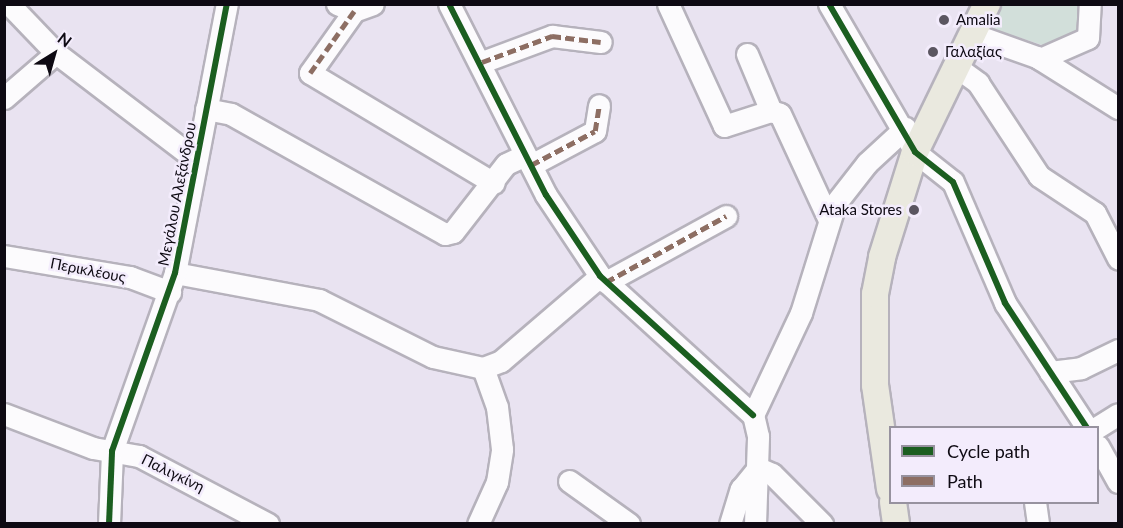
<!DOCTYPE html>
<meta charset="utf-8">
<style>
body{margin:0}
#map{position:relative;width:1123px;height:528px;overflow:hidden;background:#e9e3f1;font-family:Lato,sans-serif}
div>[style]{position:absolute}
.green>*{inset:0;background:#d2dfda}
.roads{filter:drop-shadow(2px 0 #b6b2bc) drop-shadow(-2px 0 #b6b2bc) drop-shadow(0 2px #b6b2bc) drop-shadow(0 -2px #b6b2bc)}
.minor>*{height:21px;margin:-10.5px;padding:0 10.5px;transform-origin:10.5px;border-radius:10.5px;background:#fcfbfd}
.major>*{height:26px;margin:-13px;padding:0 13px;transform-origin:13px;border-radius:13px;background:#eae9df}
.quiet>*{height:4.5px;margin-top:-2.25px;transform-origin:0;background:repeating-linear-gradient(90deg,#8d6e63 0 9px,transparent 0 13.5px)}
.cycleway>*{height:6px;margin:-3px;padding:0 3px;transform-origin:3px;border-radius:3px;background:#1b5e20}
.dots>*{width:16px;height:16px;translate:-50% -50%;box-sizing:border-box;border:3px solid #f3ecfc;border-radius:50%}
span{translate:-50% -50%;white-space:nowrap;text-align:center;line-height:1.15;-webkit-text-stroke:5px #f3ecfc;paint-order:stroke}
.poi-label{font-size:15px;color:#0e0a13}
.left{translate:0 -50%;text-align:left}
.right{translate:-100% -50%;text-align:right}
.street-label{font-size:15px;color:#0e0a13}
.frame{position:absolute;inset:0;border:6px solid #0e0a13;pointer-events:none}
.legend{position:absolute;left:889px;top:426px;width:210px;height:78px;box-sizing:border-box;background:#f3ecfc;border:2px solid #97929f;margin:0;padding:8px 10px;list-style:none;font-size:18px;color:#0e0a13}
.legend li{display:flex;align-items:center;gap:12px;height:30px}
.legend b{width:30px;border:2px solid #97929f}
.north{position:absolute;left:24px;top:24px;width:60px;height:60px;-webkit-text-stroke:4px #f3ecfc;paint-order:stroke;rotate:37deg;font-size:16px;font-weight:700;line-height:24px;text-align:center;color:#0e0a13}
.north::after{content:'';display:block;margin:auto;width:21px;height:27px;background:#0e0a13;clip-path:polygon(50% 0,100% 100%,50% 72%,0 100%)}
</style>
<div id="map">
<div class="green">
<div style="clip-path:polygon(997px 5px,1082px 5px,1080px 32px,1048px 47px,987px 27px)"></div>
</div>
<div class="roads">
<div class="minor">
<div style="left:9px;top:4px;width:68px;rotate:46.2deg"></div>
<div style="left:56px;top:53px;width:173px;rotate:37.3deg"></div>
<div style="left:337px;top:4px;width:18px;rotate:22deg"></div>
<div style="left:354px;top:11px;width:20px;rotate:-20deg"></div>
<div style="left:449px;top:4px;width:214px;rotate:63.1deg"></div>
<div style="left:546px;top:195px;width:97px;rotate:56.3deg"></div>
<div style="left:600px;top:276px;width:207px;rotate:42.3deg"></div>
<div style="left:668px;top:4px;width:134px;rotate:65.3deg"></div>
<div style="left:724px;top:126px;width:49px;rotate:-17.7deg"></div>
<div style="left:771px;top:111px;width:9px;rotate:18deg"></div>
<div style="left:780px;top:114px;width:117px;rotate:65.2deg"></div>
<div style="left:829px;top:4px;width:171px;rotate:59.8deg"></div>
<div style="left:915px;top:152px;width:48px;rotate:38.3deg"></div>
<div style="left:953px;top:182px;width:132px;rotate:66.7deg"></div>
<div style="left:1005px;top:303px;width:149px;rotate:56.7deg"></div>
<div style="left:354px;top:11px;width:76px;rotate:125.4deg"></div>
<div style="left:310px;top:73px;width:214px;rotate:30.9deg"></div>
<div style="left:972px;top:34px;width:69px;rotate:19.5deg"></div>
<div style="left:1037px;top:57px;width:96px;rotate:32.2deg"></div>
<div style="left:747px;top:54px;width:62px;rotate:67.2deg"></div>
<div style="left:1040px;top:59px;width:52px;rotate:-23.6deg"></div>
<div style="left:1088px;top:38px;width:34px;rotate:-87deg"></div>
<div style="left:482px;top:62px;width:75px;rotate:-20.4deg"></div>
<div style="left:552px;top:36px;width:49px;rotate:7deg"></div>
<div style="left:955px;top:66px;width:29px;rotate:36deg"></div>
<div style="left:978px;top:83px;width:111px;rotate:56.7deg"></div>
<div style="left:1039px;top:176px;width:67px;rotate:33.5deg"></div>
<div style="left:1095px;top:213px;width:51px;rotate:62.9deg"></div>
<div style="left:4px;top:98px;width:69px;rotate:-40.9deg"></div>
<div style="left:206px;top:109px;width:25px;rotate:11deg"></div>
<div style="left:231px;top:114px;width:245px;rotate:29.3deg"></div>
<div style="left:445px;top:234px;width:8px;rotate:-14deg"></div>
<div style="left:453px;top:232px;width:86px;rotate:-52.1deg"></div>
<div style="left:506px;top:164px;width:21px;rotate:-25deg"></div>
<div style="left:531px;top:165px;width:72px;rotate:-28deg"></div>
<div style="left:595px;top:131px;width:26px;rotate:-81deg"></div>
<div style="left:4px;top:256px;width:128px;rotate:9.5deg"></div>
<div style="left:130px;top:277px;width:43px;rotate:20.6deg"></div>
<div style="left:175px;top:273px;width:147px;rotate:10.6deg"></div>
<div style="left:319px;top:300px;width:127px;rotate:26.6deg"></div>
<div style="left:433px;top:357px;width:51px;rotate:12.4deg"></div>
<div style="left:483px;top:368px;width:19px;rotate:-21deg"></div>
<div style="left:501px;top:361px;width:130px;rotate:-40.6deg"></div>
<div style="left:606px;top:282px;width:137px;rotate:-28.8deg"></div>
<div style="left:1050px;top:372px;width:31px;rotate:-7deg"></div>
<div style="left:1081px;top:368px;width:41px;rotate:-25.9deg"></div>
<div style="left:4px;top:414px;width:95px;rotate:20.9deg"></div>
<div style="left:93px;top:448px;width:47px;rotate:9.9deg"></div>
<div style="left:139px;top:456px;width:146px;rotate:27.8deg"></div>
<div style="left:1096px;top:428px;width:26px;rotate:-32deg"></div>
<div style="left:1098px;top:446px;width:41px;rotate:60.9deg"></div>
<div style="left:569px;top:481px;width:74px;rotate:35.6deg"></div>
<div style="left:1035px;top:502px;width:22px;rotate:82deg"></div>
<div style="left:109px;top:524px;width:73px;rotate:-87.6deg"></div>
<div style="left:112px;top:451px;width:189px;rotate:-70.5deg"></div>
<div style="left:175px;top:273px;width:274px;rotate:-79.1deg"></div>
<div style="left:478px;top:524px;width:46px;rotate:-65.7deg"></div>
<div style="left:497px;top:482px;width:33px;rotate:-81deg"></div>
<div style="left:502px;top:449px;width:42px;rotate:-96.8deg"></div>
<div style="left:497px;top:407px;width:41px;rotate:-109.7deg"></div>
<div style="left:730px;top:524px;width:37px;rotate:-73deg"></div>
<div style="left:741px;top:489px;width:27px;rotate:-51deg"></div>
<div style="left:758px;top:468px;width:15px;rotate:23deg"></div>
<div style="left:772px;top:474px;width:71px;rotate:45deg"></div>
<div style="left:755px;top:524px;width:88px;rotate:-88deg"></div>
<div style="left:758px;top:436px;width:22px;rotate:-103deg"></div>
<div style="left:753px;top:415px;width:113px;rotate:-64.8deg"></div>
<div style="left:801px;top:313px;width:114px;rotate:-72.7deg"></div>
<div style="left:835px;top:204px;width:52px;rotate:-52deg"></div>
<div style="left:867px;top:163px;width:52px;rotate:-42.6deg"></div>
</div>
<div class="major">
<div style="left:890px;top:489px;width:105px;rotate:-98.2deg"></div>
<div style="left:875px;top:385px;width:91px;rotate:-90deg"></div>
<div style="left:875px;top:294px;width:38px;rotate:-79deg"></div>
<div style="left:882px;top:257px;width:110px;rotate:-72.6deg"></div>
<div style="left:915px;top:152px;width:165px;rotate:-64.1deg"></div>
<div style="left:893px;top:502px;width:22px;rotate:82deg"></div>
</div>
</div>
<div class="quiet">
<div style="left:482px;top:62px;width:75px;rotate:-20.4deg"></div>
<div style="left:552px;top:36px;width:49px;rotate:7deg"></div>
<div style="left:310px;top:73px;width:76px;rotate:-54.6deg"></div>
<div style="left:531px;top:165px;width:72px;rotate:-28deg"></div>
<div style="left:595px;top:131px;width:26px;rotate:-81deg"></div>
<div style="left:606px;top:282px;width:137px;rotate:-28.8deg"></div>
</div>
<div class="cycleway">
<div style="left:449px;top:4px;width:214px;rotate:63.1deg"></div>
<div style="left:546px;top:195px;width:97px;rotate:56.3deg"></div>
<div style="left:600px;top:276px;width:207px;rotate:42.3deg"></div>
<div style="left:829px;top:4px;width:171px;rotate:59.8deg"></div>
<div style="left:915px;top:152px;width:48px;rotate:38.3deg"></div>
<div style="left:953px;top:182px;width:132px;rotate:66.7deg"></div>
<div style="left:1005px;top:303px;width:149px;rotate:56.7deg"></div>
<div style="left:109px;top:524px;width:73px;rotate:-87.6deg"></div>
<div style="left:112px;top:451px;width:189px;rotate:-70.5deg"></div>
<div style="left:175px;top:273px;width:274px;rotate:-79.1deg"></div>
</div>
<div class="dots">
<div style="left:944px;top:20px;background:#5b5661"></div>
<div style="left:933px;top:52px;background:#5b5661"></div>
<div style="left:914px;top:210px;background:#5b5661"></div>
</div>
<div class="poi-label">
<span class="left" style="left:956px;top:20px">Amalia</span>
<span class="left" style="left:945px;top:52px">Γαλαξίας</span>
<span class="right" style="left:902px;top:210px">Ataka Stores</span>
</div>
<div class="street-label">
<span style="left:177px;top:194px;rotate:-79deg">Μεγάλου Αλεξάνδρου</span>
<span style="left:88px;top:270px;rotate:11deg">Περικλέους</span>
<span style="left:173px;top:473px;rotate:26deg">Παλιγκίνη</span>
</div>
<div class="frame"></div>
<ul class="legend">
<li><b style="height:8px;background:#1b5e20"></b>Cycle path</li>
<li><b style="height:8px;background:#8d6e63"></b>Path</li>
</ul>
<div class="north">N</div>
</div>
